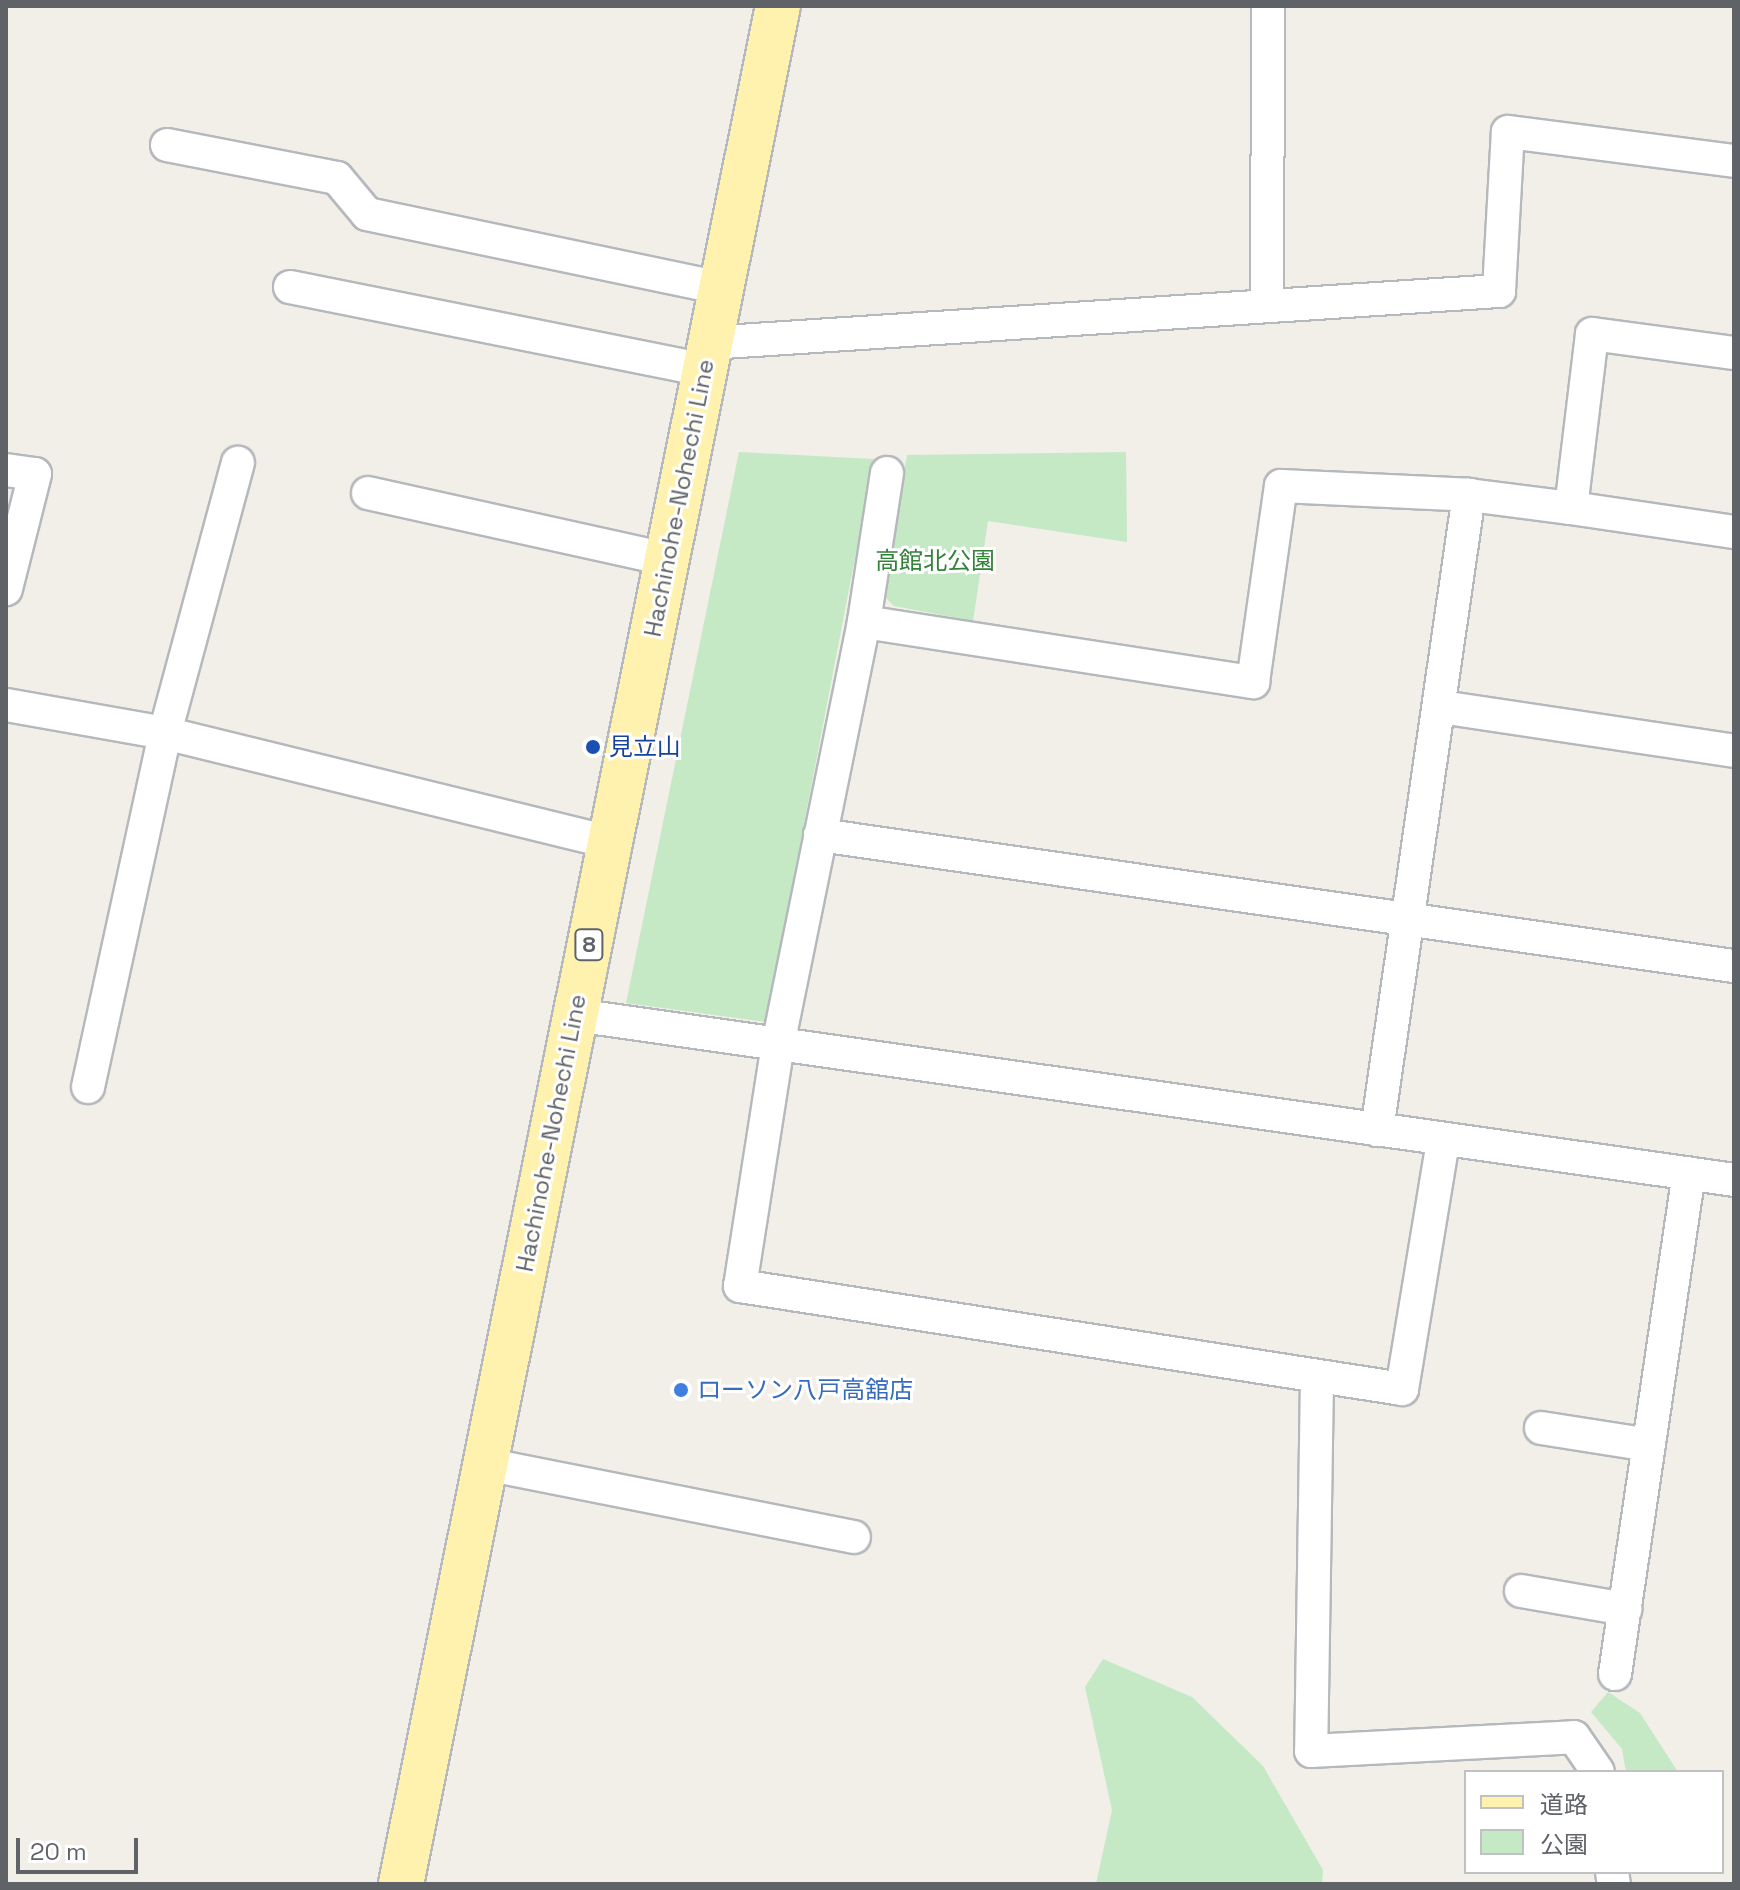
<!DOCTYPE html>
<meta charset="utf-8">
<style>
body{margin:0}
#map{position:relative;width:1740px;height:1890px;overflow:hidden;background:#f1efe8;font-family:"Space Grotesk","Noto Sans JP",sans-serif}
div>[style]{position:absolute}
.green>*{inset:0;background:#c5e8c5}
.roads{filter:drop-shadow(2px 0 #b5b8bc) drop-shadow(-2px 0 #b5b8bc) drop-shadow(0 2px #b5b8bc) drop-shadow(0 -2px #b5b8bc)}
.minor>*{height:32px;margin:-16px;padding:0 16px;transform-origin:16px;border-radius:16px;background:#fff}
.primary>*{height:44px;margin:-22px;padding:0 22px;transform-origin:22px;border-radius:22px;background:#fff2af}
.dots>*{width:22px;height:22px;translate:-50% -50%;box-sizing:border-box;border:4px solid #fff;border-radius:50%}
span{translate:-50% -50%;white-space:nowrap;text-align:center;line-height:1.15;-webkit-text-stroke:6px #fff;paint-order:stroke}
.shield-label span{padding:2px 6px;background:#fff;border:2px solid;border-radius:6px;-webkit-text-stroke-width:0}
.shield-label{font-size:22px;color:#5f6368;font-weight:700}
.street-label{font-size:24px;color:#5f6368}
.park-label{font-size:24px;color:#348238}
.transit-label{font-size:24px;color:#164399}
.left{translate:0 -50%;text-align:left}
.shop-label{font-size:24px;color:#366cbe}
.frame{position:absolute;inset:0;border:8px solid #5f6368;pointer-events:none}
.legend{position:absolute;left:1464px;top:1770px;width:260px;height:104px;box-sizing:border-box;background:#fff;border:2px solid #bfc1c3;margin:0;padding:10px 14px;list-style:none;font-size:24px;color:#5f6368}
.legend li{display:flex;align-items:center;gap:16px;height:40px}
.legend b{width:40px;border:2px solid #bfc1c3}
.scale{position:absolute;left:16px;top:1838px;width:122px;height:36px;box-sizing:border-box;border:4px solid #5f6368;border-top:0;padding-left:10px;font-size:24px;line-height:28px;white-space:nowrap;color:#5f6368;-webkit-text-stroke:6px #fff;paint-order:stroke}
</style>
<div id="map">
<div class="green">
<div style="clip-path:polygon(739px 452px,874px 459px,766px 1022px,626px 1003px)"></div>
<div style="clip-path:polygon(1126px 452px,1127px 542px,988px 521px,973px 621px,894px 606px,883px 595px,907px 455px)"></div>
<div style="clip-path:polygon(1103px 1659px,1192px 1697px,1263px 1766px,1323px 1870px,1322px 1884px,1096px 1884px,1112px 1810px,1085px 1687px)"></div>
<div style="clip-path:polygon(1608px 1692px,1640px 1713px,1678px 1772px,1626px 1772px,1622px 1749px,1591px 1712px)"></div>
</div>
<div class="roads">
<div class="minor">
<div style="left:167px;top:145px;width:173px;rotate:11deg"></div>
<div style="left:337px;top:178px;width:47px;rotate:50.2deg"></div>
<div style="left:367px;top:214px;width:361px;rotate:11.8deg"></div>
<div style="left:290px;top:287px;width:422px;rotate:11.3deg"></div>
<div style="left:1267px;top:306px;width:300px;rotate:-89.8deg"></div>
<div style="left:709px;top:343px;width:792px;rotate:-3.77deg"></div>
<div style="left:1499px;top:291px;width:159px;rotate:-86.8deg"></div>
<div style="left:1508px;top:132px;width:228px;rotate:7.3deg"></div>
<div style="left:6px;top:470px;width:29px;rotate:8deg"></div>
<div style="left:35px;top:474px;width:119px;rotate:104.2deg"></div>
<div style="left:887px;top:473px;width:151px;rotate:98.8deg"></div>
<div style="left:864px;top:622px;width:431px;rotate:101.5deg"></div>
<div style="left:778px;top:1044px;width:245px;rotate:98.9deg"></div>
<div style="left:740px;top:1286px;width:670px;rotate:8.84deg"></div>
<div style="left:1402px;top:1389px;width:252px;rotate:-80.6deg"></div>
<div style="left:368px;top:493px;width:305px;rotate:12.5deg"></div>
<div style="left:1571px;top:508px;width:165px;rotate:8.4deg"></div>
<div style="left:864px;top:622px;width:394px;rotate:8.8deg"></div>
<div style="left:1253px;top:682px;width:198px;rotate:-81.9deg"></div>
<div style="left:1281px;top:486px;width:188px;rotate:2.7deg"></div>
<div style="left:1469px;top:495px;width:103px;rotate:7.3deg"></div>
<div style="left:1571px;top:508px;width:175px;rotate:-83.1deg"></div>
<div style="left:1592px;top:334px;width:143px;rotate:7.6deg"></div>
<div style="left:6px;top:705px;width:161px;rotate:10deg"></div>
<div style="left:165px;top:733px;width:458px;rotate:13.8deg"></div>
<div style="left:1441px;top:707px;width:296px;rotate:8.5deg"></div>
<div style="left:820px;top:835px;width:923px;rotate:8.16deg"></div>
<div style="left:575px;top:1015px;width:1171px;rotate:8.1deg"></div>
<div style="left:88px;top:1087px;width:362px;rotate:-77.7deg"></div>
<div style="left:165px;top:733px;width:280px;rotate:-74.9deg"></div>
<div style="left:1377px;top:1130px;width:642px;rotate:-81.76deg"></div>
<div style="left:1317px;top:1379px;width:372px;rotate:90.9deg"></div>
<div style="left:1311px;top:1751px;width:263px;rotate:-3deg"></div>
<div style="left:1574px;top:1737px;width:42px;rotate:55.6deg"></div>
<div style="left:1541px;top:1428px;width:109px;rotate:8.9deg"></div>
<div style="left:485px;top:1464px;width:376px;rotate:11.2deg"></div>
<div style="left:1521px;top:1591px;width:106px;rotate:9.8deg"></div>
<div style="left:1615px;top:1674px;width:506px;rotate:-81.6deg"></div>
<div style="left:1612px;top:1872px;width:12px;rotate:81deg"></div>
</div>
<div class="primary">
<div style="left:401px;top:1884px;width:1915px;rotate:-78.65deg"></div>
</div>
</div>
<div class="dots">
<div style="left:593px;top:747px;background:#1a4fb4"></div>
<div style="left:681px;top:1390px;background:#3f7fe0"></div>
</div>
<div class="shield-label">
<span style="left:589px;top:945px">8</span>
</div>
<div class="street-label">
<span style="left:679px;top:498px;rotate:-79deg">Hachinohe-Nohechi Line</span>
<span style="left:551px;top:1133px;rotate:-79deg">Hachinohe-Nohechi Line</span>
</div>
<div class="park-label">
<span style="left:935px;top:561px">高館北公園</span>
</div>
<div class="transit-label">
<span class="left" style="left:609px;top:747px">見立山</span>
</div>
<div class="shop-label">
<span class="left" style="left:697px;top:1390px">ローソン八戸高舘店</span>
</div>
<div class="frame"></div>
<ul class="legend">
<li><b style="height:10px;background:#fff2af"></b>道路</li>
<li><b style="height:22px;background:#c5e8c5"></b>公園</li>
</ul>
<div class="scale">20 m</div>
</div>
